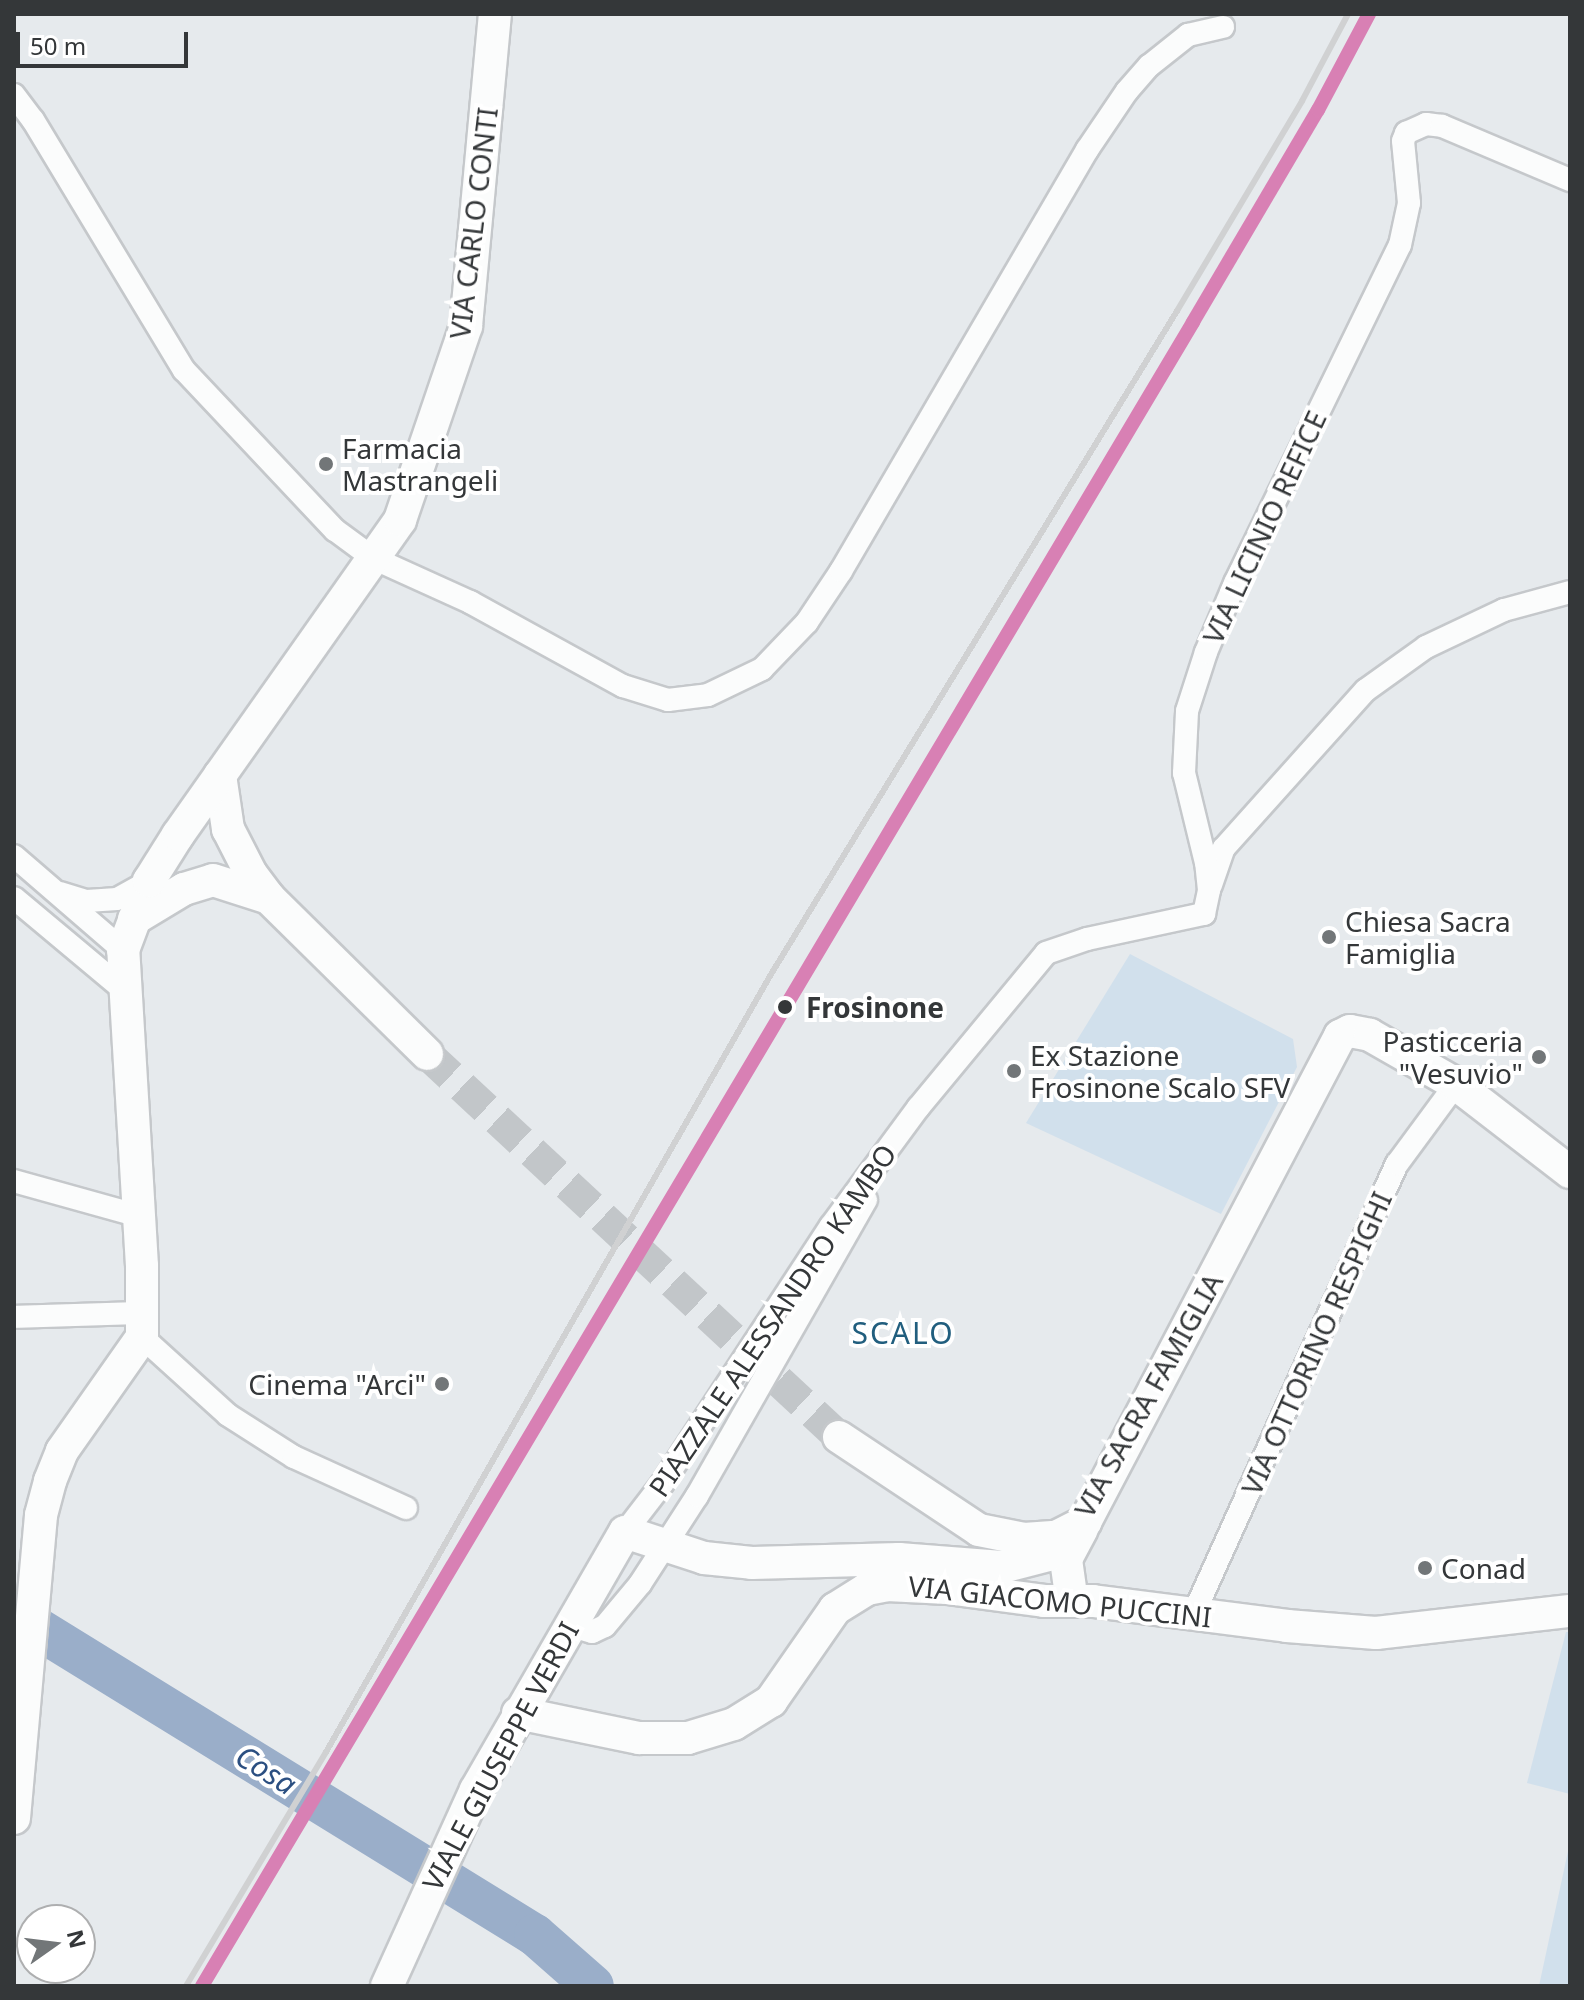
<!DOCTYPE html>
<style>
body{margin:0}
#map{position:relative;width:1584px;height:2000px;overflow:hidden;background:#e6eaed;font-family:"Noto Sans",sans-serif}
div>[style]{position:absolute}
.green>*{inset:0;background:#d1e0ec}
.river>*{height:42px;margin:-21px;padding:0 21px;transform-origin:21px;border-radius:21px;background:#9aaec9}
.secondary-tunnel>*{height:32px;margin-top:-16px;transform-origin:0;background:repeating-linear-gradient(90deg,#c2c6c9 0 32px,transparent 0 48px)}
.roads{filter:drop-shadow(2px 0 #c5c8cb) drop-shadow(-2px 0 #c5c8cb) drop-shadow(0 2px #c5c8cb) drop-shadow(0 -2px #c5c8cb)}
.street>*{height:22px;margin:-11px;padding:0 11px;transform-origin:11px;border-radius:11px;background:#fbfcfc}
.secondary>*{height:32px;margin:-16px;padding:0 16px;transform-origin:16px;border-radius:16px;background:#fbfcfc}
.rail>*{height:6px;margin:-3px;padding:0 3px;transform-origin:3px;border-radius:3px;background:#d0d1d2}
.rail-1>*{height:14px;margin:-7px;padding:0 7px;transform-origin:7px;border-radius:7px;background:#d880b4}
.dots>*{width:22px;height:22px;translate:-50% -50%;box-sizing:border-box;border:4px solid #fff;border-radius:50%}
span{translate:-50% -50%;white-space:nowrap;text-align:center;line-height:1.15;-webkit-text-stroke:8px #fff;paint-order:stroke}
.street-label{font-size:28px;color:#343739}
.poi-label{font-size:28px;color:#343739}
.left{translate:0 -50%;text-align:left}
.right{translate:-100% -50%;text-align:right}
.stop-label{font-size:28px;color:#343739;font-weight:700}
.neighbourhood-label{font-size:30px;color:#215e7e;letter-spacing:2px}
.water-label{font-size:30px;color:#2b4f81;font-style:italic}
.frame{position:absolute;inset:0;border:16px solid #343739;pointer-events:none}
.north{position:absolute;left:16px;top:1904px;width:80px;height:80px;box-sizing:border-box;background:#fff;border:2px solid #aeafb0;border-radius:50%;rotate:76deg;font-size:22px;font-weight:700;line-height:32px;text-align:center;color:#343739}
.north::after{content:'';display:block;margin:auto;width:28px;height:36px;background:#727678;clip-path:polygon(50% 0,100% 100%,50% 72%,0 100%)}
.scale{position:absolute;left:16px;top:32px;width:172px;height:36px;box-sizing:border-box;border:4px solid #343739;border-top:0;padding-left:10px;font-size:24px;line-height:28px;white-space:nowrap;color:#343739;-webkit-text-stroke:6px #fff;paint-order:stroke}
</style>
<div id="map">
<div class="green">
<div style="clip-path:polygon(1130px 954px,1293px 1039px,1297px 1067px,1221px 1214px,1026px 1123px)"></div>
<div style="clip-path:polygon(1566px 1632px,1570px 1632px,1570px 1794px,1527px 1783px)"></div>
<div style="clip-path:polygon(1570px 1842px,1570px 1986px,1539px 1986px)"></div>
</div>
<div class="river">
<div style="left:14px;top:1614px;width:612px;rotate:31.64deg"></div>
<div style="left:535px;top:1935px;width:77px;rotate:41.3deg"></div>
</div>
<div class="secondary-tunnel">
<div style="left:427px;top:1054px;width:563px;rotate:42.91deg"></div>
</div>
<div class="roads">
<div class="street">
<div style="left:14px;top:95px;width:31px;rotate:53deg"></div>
<div style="left:33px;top:120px;width:292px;rotate:58.9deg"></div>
<div style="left:184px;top:370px;width:220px;rotate:46.7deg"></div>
<div style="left:335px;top:530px;width:47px;rotate:36.4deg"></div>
<div style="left:373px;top:558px;width:107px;rotate:24.4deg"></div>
<div style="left:470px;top:602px;width:175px;rotate:28.8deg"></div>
<div style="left:623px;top:686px;width:47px;rotate:17.3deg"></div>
<div style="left:668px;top:700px;width:40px;rotate:-7.1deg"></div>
<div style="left:708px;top:695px;width:60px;rotate:-25.7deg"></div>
<div style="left:762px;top:669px;width:65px;rotate:-46.2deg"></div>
<div style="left:807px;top:622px;width:61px;rotate:-56.3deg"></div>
<div style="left:841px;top:571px;width:488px;rotate:-59.7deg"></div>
<div style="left:1087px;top:150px;width:71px;rotate:-55.9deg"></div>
<div style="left:1127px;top:91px;width:33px;rotate:-49deg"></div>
<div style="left:1149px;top:66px;width:50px;rotate:-38.5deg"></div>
<div style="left:1188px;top:35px;width:36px;rotate:-13deg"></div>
<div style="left:14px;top:856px;width:144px;rotate:40.8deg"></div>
<div style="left:1211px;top:885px;width:39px;rotate:-71deg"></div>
<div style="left:1224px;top:848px;width:212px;rotate:-48.1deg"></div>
<div style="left:1366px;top:690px;width:74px;rotate:-35.6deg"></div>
<div style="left:1426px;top:647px;width:86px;rotate:-25.4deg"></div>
<div style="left:1504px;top:610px;width:68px;rotate:-15.3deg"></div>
<div style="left:60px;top:893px;width:28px;rotate:17deg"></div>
<div style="left:87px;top:901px;width:30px;rotate:-4deg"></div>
<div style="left:117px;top:899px;width:37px;rotate:-29deg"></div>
<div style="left:14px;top:898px;width:143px;rotate:39.9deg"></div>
<div style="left:14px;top:1181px;width:130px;rotate:15.6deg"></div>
<div style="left:14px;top:1317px;width:130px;rotate:-1.8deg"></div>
<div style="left:142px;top:1337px;width:116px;rotate:42.2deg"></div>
<div style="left:228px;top:1415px;width:78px;rotate:32.5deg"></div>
<div style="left:294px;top:1457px;width:123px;rotate:24.5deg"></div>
<div style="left:625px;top:1532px;width:61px;rotate:-52.4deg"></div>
<div style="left:662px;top:1484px;width:308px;rotate:-56.8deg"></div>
<div style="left:831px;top:1226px;width:147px;rotate:-53.6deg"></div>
<div style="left:918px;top:1108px;width:201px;rotate:-50.4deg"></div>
<div style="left:1046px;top:953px;width:43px;rotate:-18.9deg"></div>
<div style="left:1087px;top:939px;width:120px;rotate:-12.1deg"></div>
<div style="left:1204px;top:914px;width:25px;rotate:-78deg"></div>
<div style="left:1209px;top:890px;width:27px;rotate:-96deg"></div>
<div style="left:1206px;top:863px;width:93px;rotate:-103.7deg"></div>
<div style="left:1184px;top:773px;width:62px;rotate:-87.2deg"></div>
<div style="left:1187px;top:711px;width:62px;rotate:-72.1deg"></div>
<div style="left:1206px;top:652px;width:75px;rotate:-67.2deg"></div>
<div style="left:1235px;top:583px;width:376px;rotate:-64deg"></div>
<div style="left:1400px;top:245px;width:43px;rotate:-77.9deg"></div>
<div style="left:1409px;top:203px;width:62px;rotate:-95.5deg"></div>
<div style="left:1403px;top:141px;width:9px;rotate:-69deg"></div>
<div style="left:1406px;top:133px;width:22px;rotate:-24deg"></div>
<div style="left:1426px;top:124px;width:16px;rotate:7deg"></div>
<div style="left:1442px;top:126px;width:139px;rotate:22.9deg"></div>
<div style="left:1194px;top:1613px;width:493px;rotate:-65.7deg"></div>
<div style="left:1397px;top:1164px;width:99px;rotate:-53.6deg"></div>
<div style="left:568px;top:1625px;width:25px;rotate:16deg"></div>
<div style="left:592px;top:1632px;width:14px;rotate:-25deg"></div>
<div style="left:605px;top:1626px;width:55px;rotate:-50.2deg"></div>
<div style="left:640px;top:1584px;width:105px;rotate:-57.1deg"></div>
<div style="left:697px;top:1496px;width:341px;rotate:-60.3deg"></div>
</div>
<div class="secondary">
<div style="left:220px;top:775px;width:55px;rotate:81.6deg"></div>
<div style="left:228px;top:829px;width:51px;rotate:62.9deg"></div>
<div style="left:251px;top:874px;width:30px;rotate:53deg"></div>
<div style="left:269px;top:898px;width:222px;rotate:44.6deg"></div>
<div style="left:134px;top:919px;width:58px;rotate:-31deg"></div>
<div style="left:184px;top:889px;width:30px;rotate:-17deg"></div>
<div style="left:213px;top:880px;width:59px;rotate:17.8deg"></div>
<div style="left:839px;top:1437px;width:168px;rotate:33.6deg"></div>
<div style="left:979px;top:1530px;width:46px;rotate:11.3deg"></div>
<div style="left:1024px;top:1539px;width:32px;rotate:-4deg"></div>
<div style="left:1056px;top:1537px;width:33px;rotate:-27deg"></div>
<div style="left:1085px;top:1522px;width:549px;rotate:-62.31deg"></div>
<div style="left:1340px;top:1036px;width:11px;rotate:-27deg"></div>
<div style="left:1350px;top:1031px;width:20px;rotate:11deg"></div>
<div style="left:1370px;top:1035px;width:99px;rotate:29.7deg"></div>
<div style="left:1456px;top:1084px;width:144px;rotate:37.7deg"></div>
<div style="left:1070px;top:1588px;width:29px;rotate:-98deg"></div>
<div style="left:1066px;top:1559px;width:34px;rotate:-62deg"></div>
<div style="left:518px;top:1713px;width:124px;rotate:11.7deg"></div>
<div style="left:639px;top:1738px;width:49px"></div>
<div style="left:688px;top:1738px;width:48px;rotate:-16.9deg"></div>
<div style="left:734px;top:1724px;width:44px;rotate:-31.9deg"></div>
<div style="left:771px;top:1701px;width:112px;rotate:-55.2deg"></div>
<div style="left:835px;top:1609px;width:38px;rotate:-32deg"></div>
<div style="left:867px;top:1589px;width:20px;rotate:-11deg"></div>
<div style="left:887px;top:1585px;width:60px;rotate:2.9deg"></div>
<div style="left:947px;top:1588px;width:98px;rotate:7.6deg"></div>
<div style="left:1044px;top:1601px;width:49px"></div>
<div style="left:1093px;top:1601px;width:196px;rotate:7.3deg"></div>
<div style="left:1287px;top:1626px;width:89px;rotate:4.5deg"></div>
<div style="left:1376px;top:1633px;width:195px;rotate:-6.5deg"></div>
<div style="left:14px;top:1818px;width:304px;rotate:-84.9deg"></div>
<div style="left:41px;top:1515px;width:35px;rotate:-75deg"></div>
<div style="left:50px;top:1481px;width:32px;rotate:-68deg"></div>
<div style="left:62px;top:1451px;width:139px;rotate:-54.9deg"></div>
<div style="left:142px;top:1337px;width:71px;rotate:-90deg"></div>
<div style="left:142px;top:1266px;width:317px;rotate:-93.4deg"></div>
<div style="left:123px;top:950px;width:74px;rotate:-69.4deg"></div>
<div style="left:149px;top:881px;width:54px;rotate:-57.8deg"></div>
<div style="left:178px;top:835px;width:385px;rotate:-54.8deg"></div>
<div style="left:400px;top:520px;width:205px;rotate:-71.2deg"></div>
<div style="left:466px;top:326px;width:313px;rotate:-84.7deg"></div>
<div style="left:387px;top:1986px;width:215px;rotate:-65.6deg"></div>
<div style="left:476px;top:1790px;width:298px;rotate:-60deg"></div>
<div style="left:625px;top:1532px;width:83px;rotate:18.2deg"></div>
<div style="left:704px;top:1558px;width:48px;rotate:5.9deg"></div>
<div style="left:752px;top:1563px;width:147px;rotate:-1.6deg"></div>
<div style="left:899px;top:1559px;width:103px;rotate:4.4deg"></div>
<div style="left:1002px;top:1567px;width:48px;rotate:-14.6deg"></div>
<div style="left:1048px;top:1555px;width:22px;rotate:-36deg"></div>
</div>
</div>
<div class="rail">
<div style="left:186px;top:1986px;width:273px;rotate:-59.1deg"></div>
<div style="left:326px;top:1752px;width:900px;rotate:-60.22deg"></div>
<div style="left:773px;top:971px;width:774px;rotate:-58.53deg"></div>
<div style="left:1177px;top:311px;width:244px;rotate:-59.2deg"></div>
<div style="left:1302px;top:101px;width:98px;rotate:-62.1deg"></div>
</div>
<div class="rail-1">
<div style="left:202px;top:1986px;width:1937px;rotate:-59.22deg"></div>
<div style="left:1193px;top:322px;width:246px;rotate:-59.5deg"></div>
<div style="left:1318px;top:110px;width:109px;rotate:-62deg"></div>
</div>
<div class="dots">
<div style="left:326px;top:464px;background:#727678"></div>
<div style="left:1329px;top:937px;background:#727678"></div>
<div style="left:785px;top:1007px;background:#343739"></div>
<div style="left:1539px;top:1057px;background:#727678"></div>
<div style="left:1014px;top:1071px;background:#727678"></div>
<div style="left:442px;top:1384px;background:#727678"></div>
<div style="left:1425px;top:1568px;background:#727678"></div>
</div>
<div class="street-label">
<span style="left:473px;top:223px;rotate:-83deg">VIA CARLO CONTI</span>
<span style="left:1264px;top:527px;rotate:-65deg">VIA LICINIO REFICE</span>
<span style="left:772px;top:1320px;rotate:-56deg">PIAZZALE ALESSANDRO KAMBO</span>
<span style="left:1316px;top:1343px;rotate:-66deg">VIA OTTORINO RESPIGHI</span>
<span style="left:1148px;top:1395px;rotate:-61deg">VIA SACRA FAMIGLIA</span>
<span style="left:1060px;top:1601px;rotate:6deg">VIA GIACOMO PUCCINI</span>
<span style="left:500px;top:1756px;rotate:-62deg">VIALE GIUSEPPE VERDI</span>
</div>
<div class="poi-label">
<span class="left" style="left:342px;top:464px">Farmacia<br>Mastrangeli</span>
<span class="left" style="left:1345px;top:937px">Chiesa Sacra<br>Famiglia</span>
<span class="right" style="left:1523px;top:1057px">Pasticceria<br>"Vesuvio"</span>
<span class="left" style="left:1030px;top:1071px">Ex Stazione<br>Frosinone Scalo SFV</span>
<span class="right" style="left:426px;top:1384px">Cinema "Arci"</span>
<span class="left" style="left:1441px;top:1568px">Conad</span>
</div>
<div class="stop-label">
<span class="left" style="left:806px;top:1007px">Frosinone</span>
</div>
<div class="neighbourhood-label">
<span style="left:903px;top:1333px">SCALO</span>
</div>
<div class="water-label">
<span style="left:266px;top:1770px;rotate:32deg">Cosa</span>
</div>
<div class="frame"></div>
<div class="north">N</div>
<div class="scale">50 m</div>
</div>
